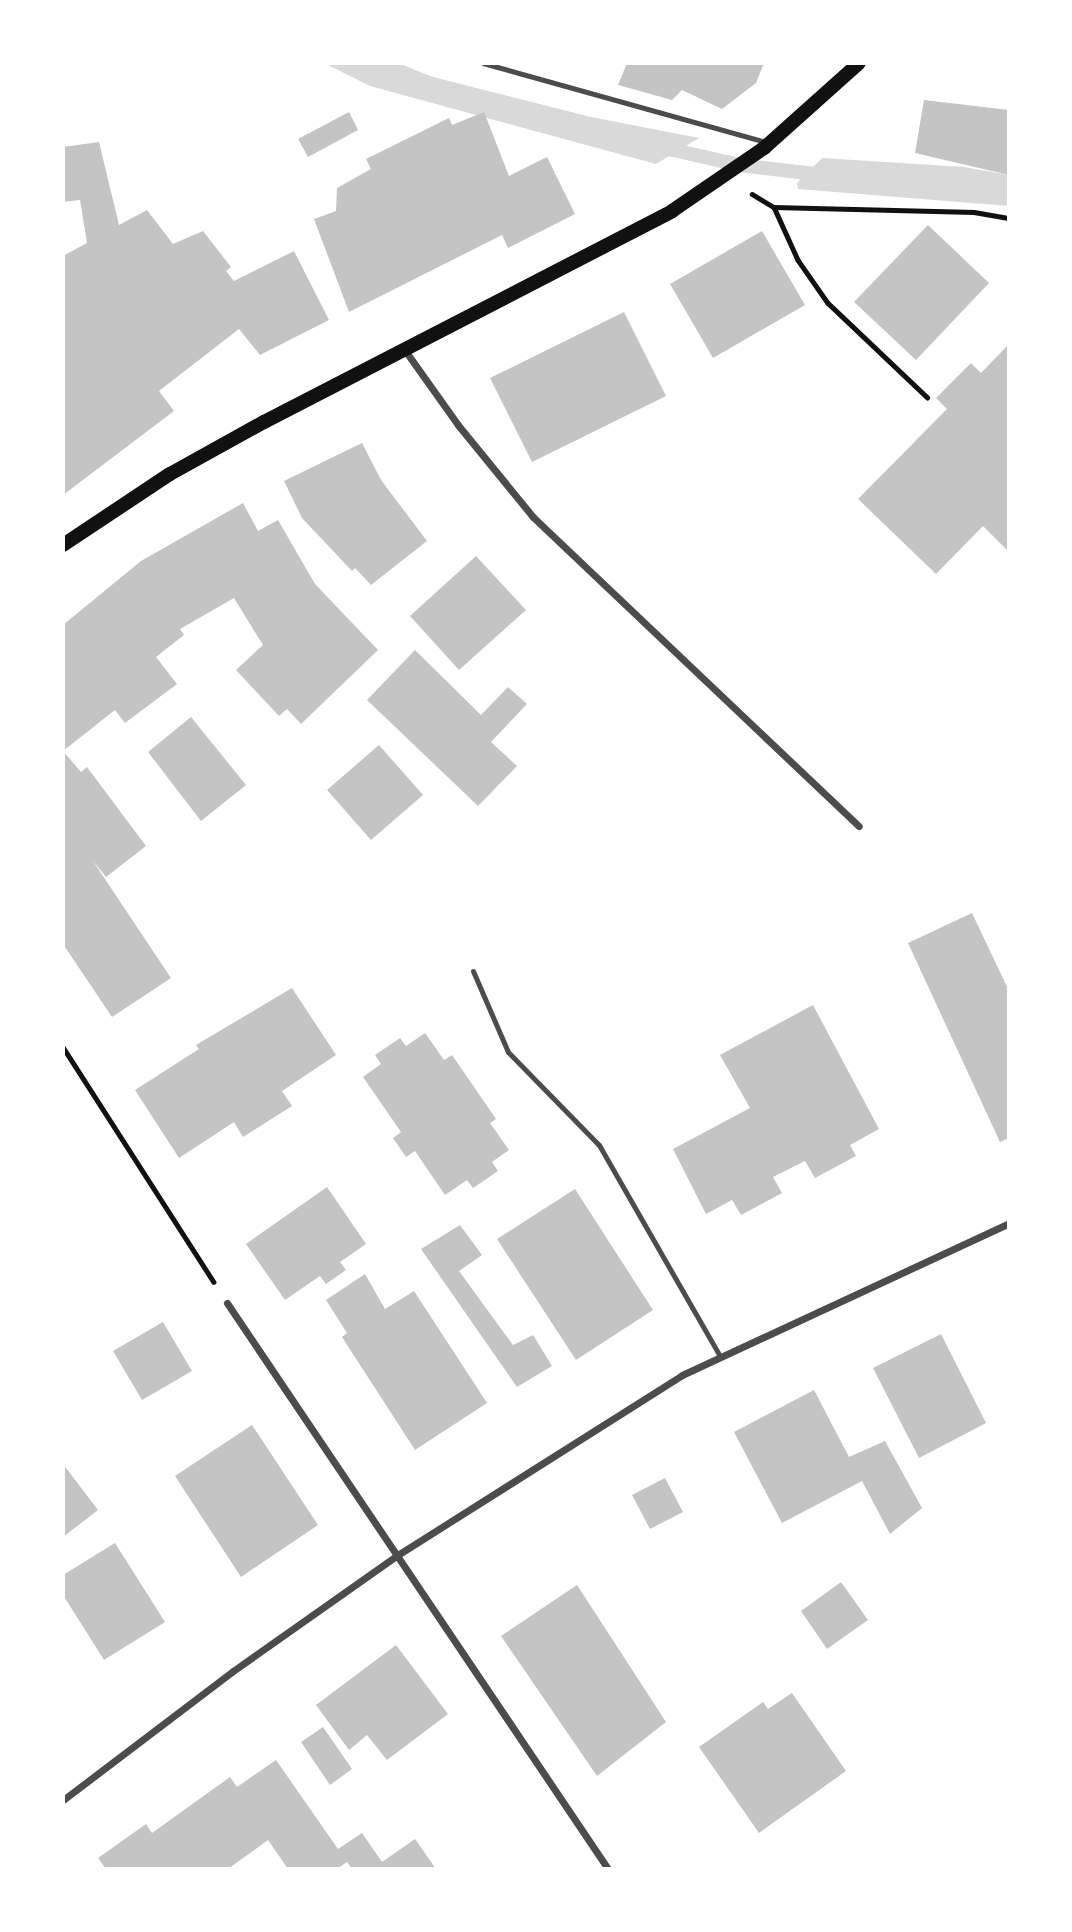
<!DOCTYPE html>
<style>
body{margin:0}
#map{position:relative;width:1072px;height:1932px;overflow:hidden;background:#fff;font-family:Mulish,sans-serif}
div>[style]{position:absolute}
.water>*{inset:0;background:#d9d9d9}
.stream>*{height:14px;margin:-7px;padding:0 7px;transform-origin:7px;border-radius:7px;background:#d9d9d9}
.building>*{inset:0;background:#c4c4c4}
.path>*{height:4.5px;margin:-2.25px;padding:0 2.25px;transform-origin:2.25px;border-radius:2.25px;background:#111}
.service>*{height:5px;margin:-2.5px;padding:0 2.5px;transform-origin:2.5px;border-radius:2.5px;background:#4c4c4c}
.minor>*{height:7px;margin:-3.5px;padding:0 3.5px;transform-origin:3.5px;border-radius:3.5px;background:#4c4c4c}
.secondary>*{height:14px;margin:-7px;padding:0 7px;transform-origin:7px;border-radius:7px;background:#111}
span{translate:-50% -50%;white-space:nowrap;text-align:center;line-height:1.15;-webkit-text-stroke:5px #fff;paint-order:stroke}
.frame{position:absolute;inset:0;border:65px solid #fff;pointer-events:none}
</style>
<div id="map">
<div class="water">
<div style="clip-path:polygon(324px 63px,398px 63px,433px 77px,591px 117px,699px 138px,656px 164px,370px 86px)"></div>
<div style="clip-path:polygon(822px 158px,964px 167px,1009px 175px,1009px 206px,798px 189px,797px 183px)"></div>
</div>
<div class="stream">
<div style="left:660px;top:147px;width:81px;rotate:12.8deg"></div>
<div style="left:739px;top:165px;width:85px;rotate:6.8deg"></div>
</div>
<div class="building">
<div style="clip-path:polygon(627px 63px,764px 63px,756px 83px,722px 109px,682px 90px,672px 100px,618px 85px)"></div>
<div style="clip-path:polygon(924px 100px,1009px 110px,1009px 175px,915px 153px)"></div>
<div style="clip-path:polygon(349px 112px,358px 130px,308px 157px,298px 139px)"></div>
<div style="clip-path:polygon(484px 112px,509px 176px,547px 157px,575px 214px,508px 248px,502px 235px,349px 312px,314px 219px,336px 211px,337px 188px,371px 169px,366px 159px,449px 118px,452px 125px)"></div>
<div style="clip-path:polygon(99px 142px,119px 225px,147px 210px,173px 244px,203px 231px,231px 267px,226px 271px,234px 281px,294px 251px,329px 320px,260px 355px,239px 329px,159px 391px,174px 411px,63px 495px,63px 256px,87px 243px,80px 200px,63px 202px,63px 147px)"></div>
<div style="clip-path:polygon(928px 225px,989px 283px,916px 360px,854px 302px)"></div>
<div style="clip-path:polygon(762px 231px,805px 305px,713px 358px,670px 284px)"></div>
<div style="clip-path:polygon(624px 312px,666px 396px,532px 462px,490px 378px)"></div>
<div style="clip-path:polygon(1009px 344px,1009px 552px,983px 526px,936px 574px,858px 499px,947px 409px,936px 398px,971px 363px,981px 373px)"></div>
<div style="clip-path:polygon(362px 443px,381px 480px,427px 541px,371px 585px,355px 568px,352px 571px,302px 518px,284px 481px)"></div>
<div style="clip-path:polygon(243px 503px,258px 531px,278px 520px,315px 584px,378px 650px,301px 724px,287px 709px,279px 716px,236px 670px,263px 645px,234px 598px,180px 629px,184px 635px,156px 657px,177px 684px,125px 723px,115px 710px,63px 751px,81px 772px,87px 767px,146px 846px,106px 877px,93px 861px,171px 978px,112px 1017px,63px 944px,63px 625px,141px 561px)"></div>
<div style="clip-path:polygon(476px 556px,526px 610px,459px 670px,410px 616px)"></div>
<div style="clip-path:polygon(415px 650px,481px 715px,508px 687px,527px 704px,491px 742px,517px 766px,478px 806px,367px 700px)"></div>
<div style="clip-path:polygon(191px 717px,246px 785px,201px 821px,148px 752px)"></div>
<div style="clip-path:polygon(379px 745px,423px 795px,371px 840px,327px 790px)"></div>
<div style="clip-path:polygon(972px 913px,1009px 991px,1009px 1138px,1000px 1142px,908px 943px)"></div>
<div style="clip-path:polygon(292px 988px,336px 1055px,282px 1091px,292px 1106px,243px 1137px,234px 1122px,179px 1158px,135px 1090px,199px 1049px,196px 1045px)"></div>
<div style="clip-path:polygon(813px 1005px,879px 1129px,850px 1145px,856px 1156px,815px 1178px,805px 1161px,773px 1177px,782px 1193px,741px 1215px,732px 1200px,706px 1214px,673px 1149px,750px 1108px,720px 1055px)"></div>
<div style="clip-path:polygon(425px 1033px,444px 1060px,452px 1055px,496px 1119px,490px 1123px,509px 1150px,492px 1162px,498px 1171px,473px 1188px,467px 1180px,445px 1195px,415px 1151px,406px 1157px,393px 1138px,401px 1132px,363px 1077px,381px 1064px,375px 1055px,400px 1038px,406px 1046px)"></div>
<div style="clip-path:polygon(327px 1187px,366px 1244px,340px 1262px,346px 1270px,326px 1284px,320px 1276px,285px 1300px,246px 1244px)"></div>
<div style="clip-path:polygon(575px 1189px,653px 1310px,576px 1360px,497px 1239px)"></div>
<div style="clip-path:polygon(460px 1225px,482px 1255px,459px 1271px,513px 1345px,533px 1335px,552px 1366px,517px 1387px,421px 1249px)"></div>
<div style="clip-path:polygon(365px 1274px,385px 1309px,414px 1291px,487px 1403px,415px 1450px,342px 1337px,347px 1333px,326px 1300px)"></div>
<div style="clip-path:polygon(163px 1322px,192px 1371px,142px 1400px,113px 1351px)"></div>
<div style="clip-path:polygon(941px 1334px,986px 1423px,919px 1458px,873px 1368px)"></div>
<div style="clip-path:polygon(814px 1390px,849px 1457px,885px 1441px,922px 1508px,890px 1534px,862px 1481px,782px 1523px,734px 1432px)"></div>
<div style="clip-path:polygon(252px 1425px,318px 1525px,241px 1577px,175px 1476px)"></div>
<div style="clip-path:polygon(63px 1464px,98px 1510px,63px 1537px)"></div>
<div style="clip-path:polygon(665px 1478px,683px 1512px,650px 1529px,632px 1495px)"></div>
<div style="clip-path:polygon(115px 1543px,165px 1622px,104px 1660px,63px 1595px,63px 1575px)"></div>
<div style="clip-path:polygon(841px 1582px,868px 1620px,827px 1649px,801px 1611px)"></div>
<div style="clip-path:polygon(577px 1585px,666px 1722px,597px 1776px,501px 1636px)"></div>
<div style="clip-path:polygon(396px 1645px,448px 1714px,387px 1760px,367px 1735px,349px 1750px,316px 1705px)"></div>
<div style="clip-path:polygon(792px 1693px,846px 1771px,759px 1833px,699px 1747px,763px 1702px,768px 1709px)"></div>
<div style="clip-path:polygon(323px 1727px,352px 1769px,330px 1785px,301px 1742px)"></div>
<div style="clip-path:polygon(276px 1760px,338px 1849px,362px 1833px,382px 1862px,415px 1839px,436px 1869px,352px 1869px,347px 1862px,337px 1869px,288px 1869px,268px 1840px,228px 1869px,106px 1869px,98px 1858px,146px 1824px,152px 1833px,230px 1777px,237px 1787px)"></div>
</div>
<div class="path">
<div style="left:752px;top:194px;width:26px;rotate:31deg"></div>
<div style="left:774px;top:207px;width:200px;rotate:1.4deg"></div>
<div style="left:974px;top:212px;width:36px;rotate:10deg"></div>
<div style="left:774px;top:207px;width:58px;rotate:65.6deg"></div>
<div style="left:798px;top:260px;width:52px;rotate:55.1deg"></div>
<div style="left:828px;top:303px;width:137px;rotate:43.5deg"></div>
<div style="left:63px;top:1047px;width:279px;rotate:57.3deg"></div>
</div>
<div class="service">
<div style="left:483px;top:63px;width:294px;rotate:15.6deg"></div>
<div style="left:473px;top:971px;width:88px;rotate:66.6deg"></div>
<div style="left:508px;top:1052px;width:130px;rotate:45.6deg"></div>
<div style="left:599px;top:1145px;width:243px;rotate:60.2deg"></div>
</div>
<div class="minor">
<div style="left:404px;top:349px;width:93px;rotate:54.6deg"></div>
<div style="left:458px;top:425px;width:119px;rotate:50.8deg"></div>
<div style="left:533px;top:517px;width:449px;rotate:43.5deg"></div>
<div style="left:227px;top:1303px;width:682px;rotate:56.05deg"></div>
<div style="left:63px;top:1800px;width:213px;rotate:-37.2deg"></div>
<div style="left:233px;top:1671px;width:199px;rotate:-35.2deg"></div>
<div style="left:396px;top:1556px;width:338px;rotate:-32.3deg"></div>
<div style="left:682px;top:1375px;width:361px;rotate:-24.9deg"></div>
</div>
<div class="secondary">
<div style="left:63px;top:545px;width:128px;rotate:-33.6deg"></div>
<div style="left:170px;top:474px;width:107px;rotate:-29deg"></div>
<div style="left:264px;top:422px;width:459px;rotate:-27.3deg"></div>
<div style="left:672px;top:211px;width:112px;rotate:-34.4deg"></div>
<div style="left:764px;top:148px;width:127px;rotate:-41.8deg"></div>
</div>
<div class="frame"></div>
</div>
